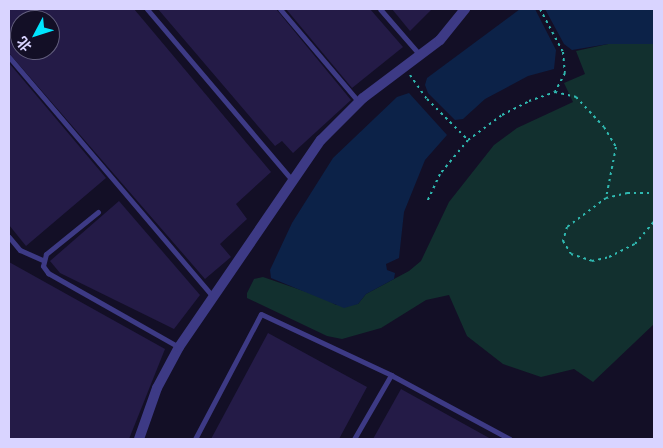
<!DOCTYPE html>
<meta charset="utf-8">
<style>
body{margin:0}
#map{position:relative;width:663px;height:448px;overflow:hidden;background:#130f26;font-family:"DejaVu Sans","Noto Sans SC",sans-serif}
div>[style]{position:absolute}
.green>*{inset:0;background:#12302f}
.water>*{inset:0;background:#0c2248}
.building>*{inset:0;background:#241b47}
.path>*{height:2px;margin-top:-1px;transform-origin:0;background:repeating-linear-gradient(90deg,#2fb8b0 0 2.5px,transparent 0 6.5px)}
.service>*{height:5px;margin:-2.5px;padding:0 2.5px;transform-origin:2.5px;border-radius:2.5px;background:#3d3a85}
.minor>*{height:10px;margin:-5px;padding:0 5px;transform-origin:5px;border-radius:5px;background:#3d3a85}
span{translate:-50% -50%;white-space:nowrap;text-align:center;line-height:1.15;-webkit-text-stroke:4.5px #130f26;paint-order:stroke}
.frame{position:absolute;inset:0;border:10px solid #d9d4ff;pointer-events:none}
.north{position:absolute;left:10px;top:10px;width:50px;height:50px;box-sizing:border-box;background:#130f26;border:1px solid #625e7d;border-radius:50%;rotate:230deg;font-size:14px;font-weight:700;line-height:20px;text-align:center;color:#d9d4ff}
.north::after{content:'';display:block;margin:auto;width:18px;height:22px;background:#00e5ff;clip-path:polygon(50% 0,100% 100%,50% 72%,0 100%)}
</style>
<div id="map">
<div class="green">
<div style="clip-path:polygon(644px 42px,654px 44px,654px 324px,593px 382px,574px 369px,541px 377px,503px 364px,467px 336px,449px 295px,426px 300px,381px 328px,342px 339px,327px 336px,247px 298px,247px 293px,254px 279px,263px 277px,324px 298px,336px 305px,358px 304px,366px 294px,409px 271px,421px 261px,449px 202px,494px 145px,517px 128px,573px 102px,564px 83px,585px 74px,576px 51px,608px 44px)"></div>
</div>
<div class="water">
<div style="clip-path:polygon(520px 9px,535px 9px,556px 50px,554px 69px,528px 76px,485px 99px,463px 119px,455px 120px,428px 93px,425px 85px,427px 78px)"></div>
<div style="clip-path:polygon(545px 9px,654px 9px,654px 44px,608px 44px,572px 50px,564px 44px)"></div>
<div style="clip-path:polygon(409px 93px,447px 135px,425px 160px,404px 212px,399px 258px,386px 264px,387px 270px,395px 273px,394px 279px,366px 294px,358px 304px,344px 308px,271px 278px,270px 270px,292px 223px,333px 158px,397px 97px)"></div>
</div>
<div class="building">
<div style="clip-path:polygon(evenodd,9px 9px,134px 9px,271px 172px,236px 204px,247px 219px,220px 244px,231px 257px,205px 279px,9px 53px,9px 9px,20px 20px,50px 20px,50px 50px,20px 50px,20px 20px)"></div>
<div style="clip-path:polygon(158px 9px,276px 9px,351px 100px,293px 153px,282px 141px,275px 146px)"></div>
<div style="clip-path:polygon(286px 9px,370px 9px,403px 47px,352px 88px)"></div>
<div style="clip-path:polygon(392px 9px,432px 9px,410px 31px)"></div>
<div style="clip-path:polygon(9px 63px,106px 178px,26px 246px,9px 225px)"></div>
<div style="clip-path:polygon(119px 201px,200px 295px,174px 329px,60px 273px,50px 261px)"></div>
<div style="clip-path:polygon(9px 262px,165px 349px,129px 439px,9px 439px)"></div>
<div style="clip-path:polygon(268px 333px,367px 387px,339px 439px,211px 439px)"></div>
<div style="clip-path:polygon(401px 389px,491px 439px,373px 439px)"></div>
</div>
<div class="path">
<div style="left:540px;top:9px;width:49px;rotate:61.9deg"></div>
<div style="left:563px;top:52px;width:21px;rotate:85deg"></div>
<div style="left:565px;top:73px;width:21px;rotate:118deg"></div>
<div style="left:410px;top:75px;width:29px;rotate:55deg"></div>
<div style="left:427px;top:99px;width:58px;rotate:45deg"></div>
<div style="left:468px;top:140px;width:44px;rotate:129.5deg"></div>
<div style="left:440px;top:174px;width:29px;rotate:115deg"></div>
<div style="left:468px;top:140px;width:42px;rotate:-36.3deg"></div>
<div style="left:502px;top:115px;width:30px;rotate:-27deg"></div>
<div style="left:529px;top:101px;width:28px;rotate:-19deg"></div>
<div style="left:555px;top:92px;width:22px;rotate:13deg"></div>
<div style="left:576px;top:97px;width:41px;rotate:47deg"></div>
<div style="left:604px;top:127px;width:23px;rotate:59deg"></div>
<div style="left:616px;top:147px;width:52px;rotate:101.1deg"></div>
<div style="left:606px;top:198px;width:49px;rotate:143.4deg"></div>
<div style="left:567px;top:227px;width:15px;rotate:106deg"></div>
<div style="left:563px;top:241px;width:15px;rotate:58deg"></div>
<div style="left:571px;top:254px;width:22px;rotate:18deg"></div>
<div style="left:592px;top:261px;width:17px;rotate:-13deg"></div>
<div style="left:609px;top:257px;width:29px;rotate:-27deg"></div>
<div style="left:635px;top:244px;width:30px;rotate:-50deg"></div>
<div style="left:606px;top:198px;width:22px;rotate:-13deg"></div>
<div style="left:627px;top:193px;width:27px"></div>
</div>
<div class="service">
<div style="left:147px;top:9px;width:226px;rotate:49.7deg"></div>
<div style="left:280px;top:9px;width:122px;rotate:49.7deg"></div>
<div style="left:380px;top:9px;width:61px;rotate:49deg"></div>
<div style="left:9px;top:57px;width:315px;rotate:49.6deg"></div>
<div style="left:98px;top:212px;width:67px;rotate:141.1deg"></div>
<div style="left:46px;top:254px;width:12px;rotate:104deg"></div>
<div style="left:43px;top:266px;width:9px;rotate:54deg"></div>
<div style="left:48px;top:273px;width:150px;rotate:29.5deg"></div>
<div style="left:9px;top:237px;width:17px;rotate:50deg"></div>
<div style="left:20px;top:250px;width:24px;rotate:24deg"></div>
<div style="left:195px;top:439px;width:141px;rotate:-62.2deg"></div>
<div style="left:261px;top:314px;width:144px;rotate:25.1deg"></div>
<div style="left:391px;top:375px;width:135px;rotate:28.3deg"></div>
<div style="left:354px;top:439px;width:74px;rotate:-60deg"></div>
</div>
<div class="minor">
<div style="left:139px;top:439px;width:54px;rotate:-70.6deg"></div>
<div style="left:157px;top:388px;width:47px;rotate:-61.8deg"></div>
<div style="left:179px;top:347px;width:251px;rotate:-55.6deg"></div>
<div style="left:321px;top:140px;width:59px;rotate:-45deg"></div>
<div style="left:363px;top:98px;width:96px;rotate:-37deg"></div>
<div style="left:440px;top:40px;width:40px;rotate:-51deg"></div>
</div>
<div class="frame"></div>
<div class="north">北</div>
</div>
